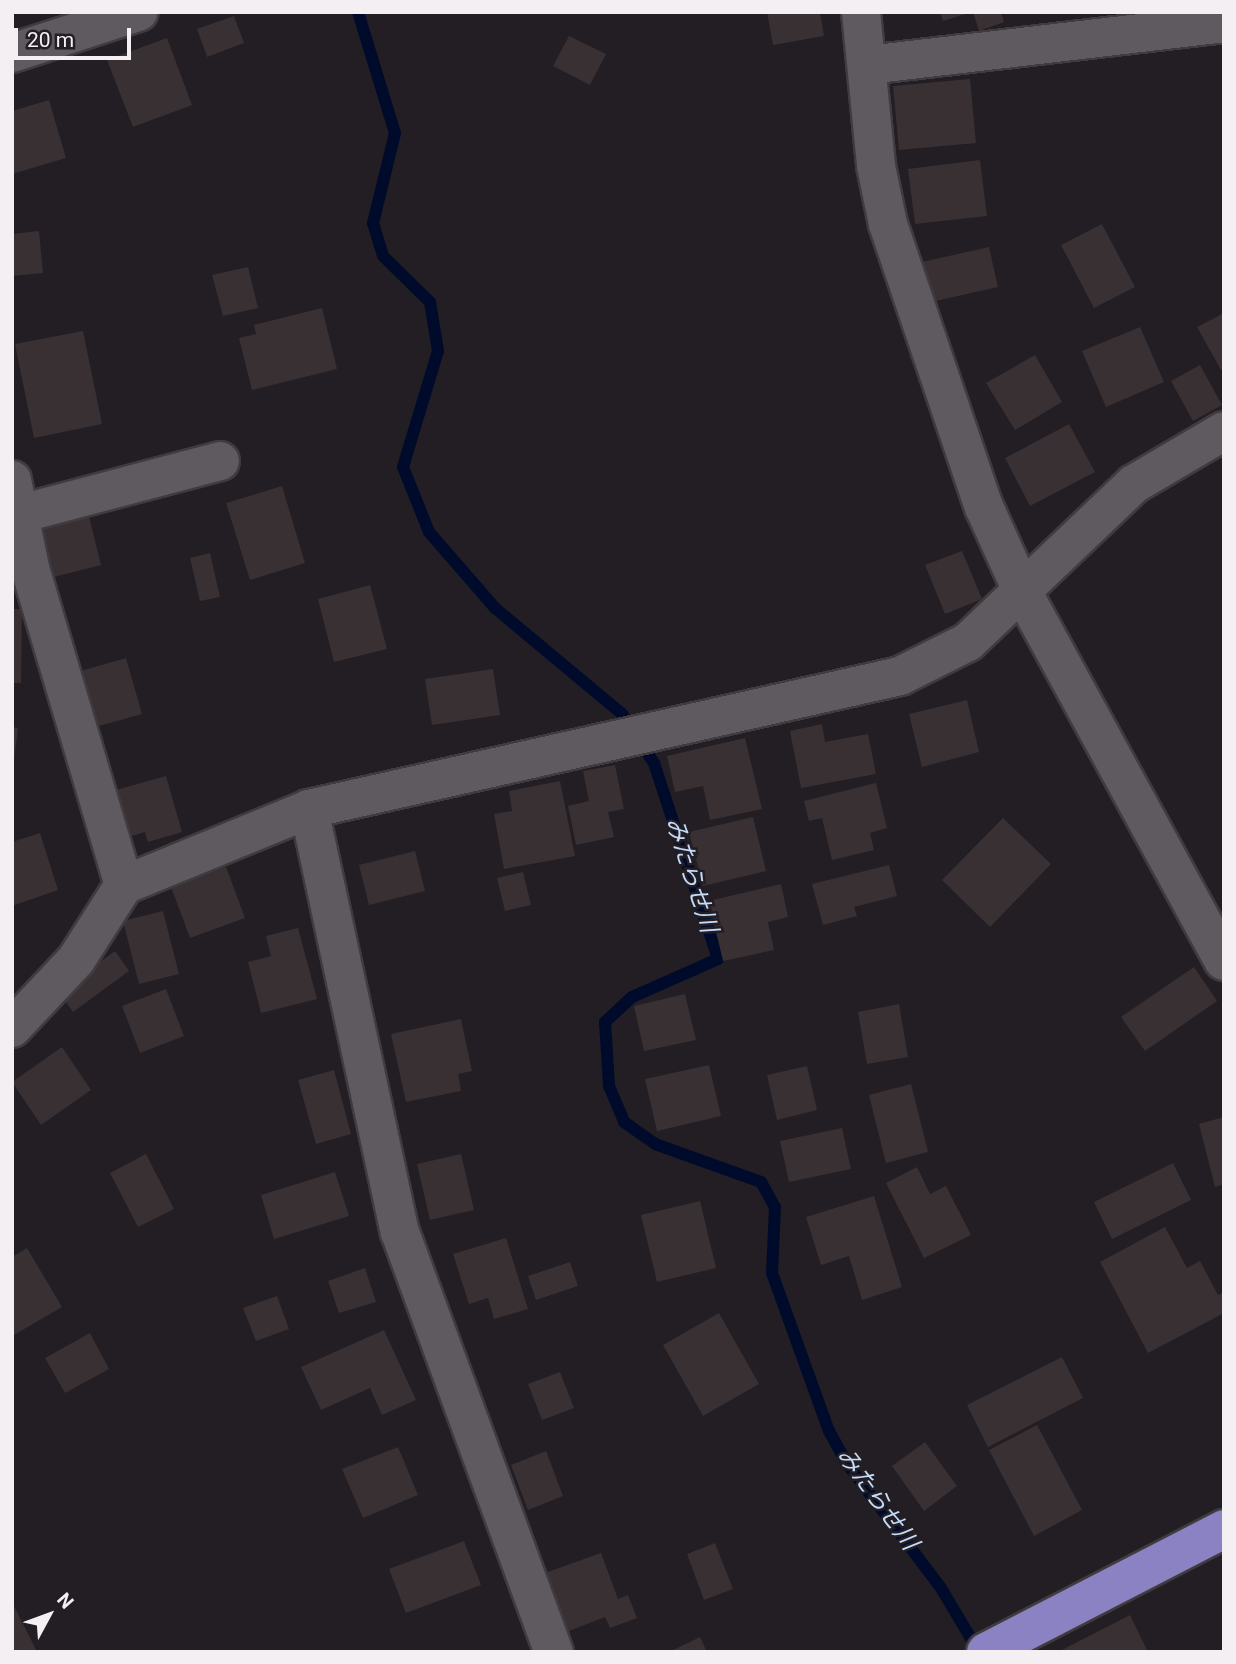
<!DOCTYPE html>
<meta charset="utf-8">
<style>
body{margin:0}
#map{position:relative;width:1236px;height:1664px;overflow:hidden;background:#221e23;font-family:Roboto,"Noto Sans JP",sans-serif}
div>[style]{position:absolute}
.stream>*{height:12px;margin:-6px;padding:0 6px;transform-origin:6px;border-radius:6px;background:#000b2c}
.building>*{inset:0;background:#383033}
.roads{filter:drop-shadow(2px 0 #3f3b3f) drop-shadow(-2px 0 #3f3b3f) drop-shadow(0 2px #3f3b3f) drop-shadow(0 -2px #3f3b3f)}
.minor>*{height:38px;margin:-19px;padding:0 19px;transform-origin:19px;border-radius:19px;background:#5f5a5f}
.highway>*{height:38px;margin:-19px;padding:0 19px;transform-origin:19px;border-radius:19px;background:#8b82c3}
span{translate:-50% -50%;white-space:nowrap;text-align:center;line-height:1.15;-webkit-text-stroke:5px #221e23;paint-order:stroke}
.water-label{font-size:24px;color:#c5dbfa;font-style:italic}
.frame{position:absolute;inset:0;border:14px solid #f3eff3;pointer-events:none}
.north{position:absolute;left:14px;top:1580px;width:70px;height:70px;-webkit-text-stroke:5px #221e23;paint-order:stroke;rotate:49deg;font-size:19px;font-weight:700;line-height:28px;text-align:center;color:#f3eff3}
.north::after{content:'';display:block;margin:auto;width:24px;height:32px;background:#f3eff3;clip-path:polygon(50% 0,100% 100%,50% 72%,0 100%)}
.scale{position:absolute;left:14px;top:28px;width:117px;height:32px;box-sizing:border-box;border:4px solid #f3eff3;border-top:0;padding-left:9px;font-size:21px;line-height:24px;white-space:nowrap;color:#f3eff3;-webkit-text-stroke:5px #221e23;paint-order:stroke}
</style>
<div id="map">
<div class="stream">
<div style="left:358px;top:12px;width:127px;rotate:73deg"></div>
<div style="left:395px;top:133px;width:93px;rotate:103.7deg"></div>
<div style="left:373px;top:223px;width:34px;rotate:73deg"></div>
<div style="left:383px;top:256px;width:66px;rotate:44.4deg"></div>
<div style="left:430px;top:302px;width:50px;rotate:80.7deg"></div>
<div style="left:438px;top:351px;width:121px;rotate:106.8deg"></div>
<div style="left:403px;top:467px;width:70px;rotate:68.2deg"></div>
<div style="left:429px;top:532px;width:101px;rotate:49deg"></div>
<div style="left:495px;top:608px;width:165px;rotate:39.8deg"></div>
<div style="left:622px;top:714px;width:59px;rotate:56.9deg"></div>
<div style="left:654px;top:763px;width:206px;rotate:71.9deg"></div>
<div style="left:718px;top:959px;width:94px;rotate:156.2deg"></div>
<div style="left:632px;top:997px;width:37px;rotate:137deg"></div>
<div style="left:605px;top:1022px;width:64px;rotate:86.4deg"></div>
<div style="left:609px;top:1086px;width:39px;rotate:67deg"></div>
<div style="left:624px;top:1122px;width:38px;rotate:35deg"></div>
<div style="left:655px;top:1144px;width:113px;rotate:19.7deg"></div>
<div style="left:761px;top:1182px;width:29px;rotate:61deg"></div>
<div style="left:775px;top:1207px;width:66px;rotate:92.6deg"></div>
<div style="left:772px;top:1273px;width:168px;rotate:70.2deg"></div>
<div style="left:829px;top:1431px;width:39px;rotate:61deg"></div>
<div style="left:848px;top:1465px;width:154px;rotate:52.9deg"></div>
<div style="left:941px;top:1588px;width:74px;rotate:59.3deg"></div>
</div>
<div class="building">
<div style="clip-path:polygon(767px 12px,820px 12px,824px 36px,773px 45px)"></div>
<div style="clip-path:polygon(940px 12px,969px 12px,969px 13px,943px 21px)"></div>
<div style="clip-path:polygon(973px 12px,1001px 12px,1004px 22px,979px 31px)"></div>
<div style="clip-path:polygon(234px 16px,244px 43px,207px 57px,197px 29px)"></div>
<div style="clip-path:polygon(569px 36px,606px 54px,590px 85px,553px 66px)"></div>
<div style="clip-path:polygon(167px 38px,192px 105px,133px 127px,107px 60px)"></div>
<div style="clip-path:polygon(970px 79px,976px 143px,899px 150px,893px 86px)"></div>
<div style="clip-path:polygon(49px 100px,66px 158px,12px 174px,12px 111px)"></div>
<div style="clip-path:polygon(980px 160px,987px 216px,915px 224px,908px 169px)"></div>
<div style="clip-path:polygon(1102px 224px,1135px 287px,1094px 308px,1061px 245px)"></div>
<div style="clip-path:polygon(39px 231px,43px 273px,12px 276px,12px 234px)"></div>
<div style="clip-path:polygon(989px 247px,998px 287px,931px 302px,922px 262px)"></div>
<div style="clip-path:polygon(248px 267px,258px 308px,223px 316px,212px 275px)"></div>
<div style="clip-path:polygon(322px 308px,337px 369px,252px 390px,239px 338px,256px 334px,254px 325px)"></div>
<div style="clip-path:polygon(1224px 313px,1224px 368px,1221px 370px,1197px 327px)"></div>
<div style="clip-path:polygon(1140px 327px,1164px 382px,1106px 407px,1082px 351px)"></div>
<div style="clip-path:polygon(83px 331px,102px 424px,34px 438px,15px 344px)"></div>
<div style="clip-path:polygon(1035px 355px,1062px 402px,1015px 430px,986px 383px)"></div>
<div style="clip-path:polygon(1200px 365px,1222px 405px,1193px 421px,1171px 381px)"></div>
<div style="clip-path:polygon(1069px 424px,1095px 472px,1030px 506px,1005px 458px)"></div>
<div style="clip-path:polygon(282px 486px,305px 563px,250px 580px,226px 503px)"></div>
<div style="clip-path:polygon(87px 508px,101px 565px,50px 578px,36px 520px)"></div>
<div style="clip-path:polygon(962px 551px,982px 599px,945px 614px,925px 565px)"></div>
<div style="clip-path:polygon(210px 553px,220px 597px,200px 601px,190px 558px)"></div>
<div style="clip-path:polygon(370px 585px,387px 649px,334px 662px,318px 599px)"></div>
<div style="clip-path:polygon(12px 609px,22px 609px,21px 683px,12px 683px)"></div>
<div style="clip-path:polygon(126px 658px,142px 714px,92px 728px,77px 672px)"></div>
<div style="clip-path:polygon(493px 669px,500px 715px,432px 725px,425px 679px)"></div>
<div style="clip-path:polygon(967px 700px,979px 752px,922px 767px,909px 714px)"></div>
<div style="clip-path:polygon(822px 724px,825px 742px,868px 734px,876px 774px,801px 788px,790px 731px)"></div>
<div style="clip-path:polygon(12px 727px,18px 728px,14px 761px,12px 761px)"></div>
<div style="clip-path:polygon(745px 738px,762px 809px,710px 820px,703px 786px,675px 792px,667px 756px)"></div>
<div style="clip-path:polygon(615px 765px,624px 809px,608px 812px,614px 837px,576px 845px,568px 806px,589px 801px,583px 771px)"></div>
<div style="clip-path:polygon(166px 776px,182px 832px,148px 842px,145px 832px,122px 839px,109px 792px)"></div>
<div style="clip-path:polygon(560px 781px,575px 856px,504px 869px,494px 814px,512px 811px,509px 791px)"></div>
<div style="clip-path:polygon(876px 783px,887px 828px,870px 833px,874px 850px,832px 860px,822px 818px,809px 821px,804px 801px)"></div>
<div style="clip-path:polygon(753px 817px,766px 871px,703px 886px,689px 832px)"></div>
<div style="clip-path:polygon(1003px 818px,1051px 864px,990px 927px,942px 880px)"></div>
<div style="clip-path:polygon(40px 833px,58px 890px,12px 906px,12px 842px)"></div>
<div style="clip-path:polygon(415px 851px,425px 891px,369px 905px,359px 865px)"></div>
<div style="clip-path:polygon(889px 865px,897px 896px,854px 907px,857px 916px,823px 925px,812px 884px)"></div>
<div style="clip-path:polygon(226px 867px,245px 918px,190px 938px,171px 887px)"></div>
<div style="clip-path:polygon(523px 872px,531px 905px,505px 911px,497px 878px)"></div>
<div style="clip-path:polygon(781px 884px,788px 917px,768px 922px,774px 950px,723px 961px,709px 901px)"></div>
<div style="clip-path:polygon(163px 911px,179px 974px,139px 984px,123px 921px)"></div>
<div style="clip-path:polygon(298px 928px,317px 999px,261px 1013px,248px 962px,271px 956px,266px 936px)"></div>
<div style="clip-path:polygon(115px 951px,129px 971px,73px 1012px,59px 992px)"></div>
<div style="clip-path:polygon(1194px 967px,1217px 1001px,1145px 1051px,1121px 1017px)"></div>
<div style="clip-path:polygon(166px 989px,184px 1036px,140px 1053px,122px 1006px)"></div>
<div style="clip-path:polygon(685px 994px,696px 1040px,644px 1051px,634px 1006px)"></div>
<div style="clip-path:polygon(899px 1004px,908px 1057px,867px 1064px,858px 1012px)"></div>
<div style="clip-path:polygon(461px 1019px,472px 1071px,458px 1074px,461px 1091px,406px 1102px,391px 1034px)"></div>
<div style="clip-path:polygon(62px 1047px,91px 1090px,41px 1125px,12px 1082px)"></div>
<div style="clip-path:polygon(709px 1065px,721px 1116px,657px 1131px,645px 1079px)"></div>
<div style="clip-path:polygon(807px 1066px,817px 1110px,777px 1120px,767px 1075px)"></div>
<div style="clip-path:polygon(334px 1070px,351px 1134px,316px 1144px,298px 1080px)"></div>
<div style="clip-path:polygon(911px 1084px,928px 1152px,886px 1163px,869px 1095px)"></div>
<div style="clip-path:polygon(1224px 1117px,1224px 1184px,1215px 1187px,1199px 1124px)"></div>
<div style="clip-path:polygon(842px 1128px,851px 1169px,789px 1182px,780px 1141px)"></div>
<div style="clip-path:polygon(146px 1154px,174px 1209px,138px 1227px,110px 1173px)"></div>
<div style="clip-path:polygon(461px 1154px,474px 1210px,430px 1220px,417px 1164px)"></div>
<div style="clip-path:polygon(1173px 1163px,1191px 1200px,1112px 1239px,1094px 1202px)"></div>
<div style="clip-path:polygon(917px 1167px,930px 1194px,946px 1186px,971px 1235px,924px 1258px,886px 1183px)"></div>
<div style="clip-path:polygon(335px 1172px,349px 1216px,274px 1239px,261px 1195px)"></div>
<div style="clip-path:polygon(874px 1196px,902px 1287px,862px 1300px,849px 1256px,821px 1265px,806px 1217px)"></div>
<div style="clip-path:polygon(700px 1201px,716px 1268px,657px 1282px,641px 1215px)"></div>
<div style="clip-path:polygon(1165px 1227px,1187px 1268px,1200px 1261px,1218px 1295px,1224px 1292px,1224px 1313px,1148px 1353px,1100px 1262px)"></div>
<div style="clip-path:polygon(506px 1238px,528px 1309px,494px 1319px,488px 1298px,469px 1304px,453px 1254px)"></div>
<div style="clip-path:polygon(27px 1248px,62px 1307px,14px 1335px,12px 1257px)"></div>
<div style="clip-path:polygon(570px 1262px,578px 1286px,536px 1300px,528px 1276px)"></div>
<div style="clip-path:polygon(365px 1268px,376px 1302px,339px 1313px,328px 1281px)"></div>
<div style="clip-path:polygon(277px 1296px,289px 1329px,256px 1341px,243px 1308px)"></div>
<div style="clip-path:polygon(719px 1313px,759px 1384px,703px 1416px,663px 1345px)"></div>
<div style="clip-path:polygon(384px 1330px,416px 1400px,382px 1415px,370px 1388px,321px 1410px,301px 1367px)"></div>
<div style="clip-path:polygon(90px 1333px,109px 1369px,65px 1393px,45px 1358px)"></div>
<div style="clip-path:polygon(1062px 1357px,1083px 1398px,988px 1447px,967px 1405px)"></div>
<div style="clip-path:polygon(560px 1372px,574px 1408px,542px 1420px,528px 1384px)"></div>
<div style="clip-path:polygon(1037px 1425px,1082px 1510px,1034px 1536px,989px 1450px)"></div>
<div style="clip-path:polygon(925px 1442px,957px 1486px,924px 1511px,892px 1466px)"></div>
<div style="clip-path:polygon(398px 1447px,418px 1495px,363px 1518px,342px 1469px)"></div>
<div style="clip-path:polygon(546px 1451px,563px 1496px,528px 1510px,511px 1465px)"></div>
<div style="clip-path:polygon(464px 1541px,481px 1585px,406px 1613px,389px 1569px)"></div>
<div style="clip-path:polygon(715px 1543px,733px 1589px,704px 1600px,687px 1554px)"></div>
<div style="clip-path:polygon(601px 1553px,618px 1599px,628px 1595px,637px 1618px,610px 1628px,605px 1617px,564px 1633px,542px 1574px)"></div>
<div style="clip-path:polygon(12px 1602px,37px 1652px,12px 1652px)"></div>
<div style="clip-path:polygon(1130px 1615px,1148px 1652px,1058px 1652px)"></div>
<div style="clip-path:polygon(700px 1637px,707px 1652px,669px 1652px)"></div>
</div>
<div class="roads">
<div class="minor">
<div style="left:861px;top:12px;width:155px;rotate:84.4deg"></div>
<div style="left:876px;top:166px;width:59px;rotate:78.3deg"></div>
<div style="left:888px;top:224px;width:299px;rotate:71.3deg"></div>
<div style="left:984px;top:507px;width:94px;rotate:65.6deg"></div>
<div style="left:1023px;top:593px;width:419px;rotate:61.4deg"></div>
<div style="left:12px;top:53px;width:133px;rotate:-18deg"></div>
<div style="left:868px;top:65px;width:358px;rotate:-6.7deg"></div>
<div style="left:12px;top:480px;width:90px;rotate:78.4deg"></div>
<div style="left:30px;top:568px;width:331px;rotate:73.5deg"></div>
<div style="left:12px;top:516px;width:215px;rotate:-14.8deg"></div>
<div style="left:309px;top:809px;width:433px;rotate:77.9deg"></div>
<div style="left:400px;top:1232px;width:447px;rotate:69.9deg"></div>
<div style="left:12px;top:1028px;width:93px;rotate:-46.7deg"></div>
<div style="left:76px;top:960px;width:89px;rotate:-57.4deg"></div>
<div style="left:124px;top:885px;width:200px;rotate:-22.3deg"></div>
<div style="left:309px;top:809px;width:606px;rotate:-12.68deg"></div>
<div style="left:900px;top:676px;width:76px;rotate:-26.6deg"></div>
<div style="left:968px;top:642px;width:229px;rotate:-43.6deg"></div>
<div style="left:1134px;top:484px;width:104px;rotate:-30.5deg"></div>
</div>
<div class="highway">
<div style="left:986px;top:1652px;width:268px;rotate:-27.3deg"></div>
</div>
</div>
<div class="water-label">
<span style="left:691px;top:875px;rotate:72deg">みたらせ川</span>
<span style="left:877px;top:1499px;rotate:54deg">みたらせ川</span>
</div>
<div class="frame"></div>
<div class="north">N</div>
<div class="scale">20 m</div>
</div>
